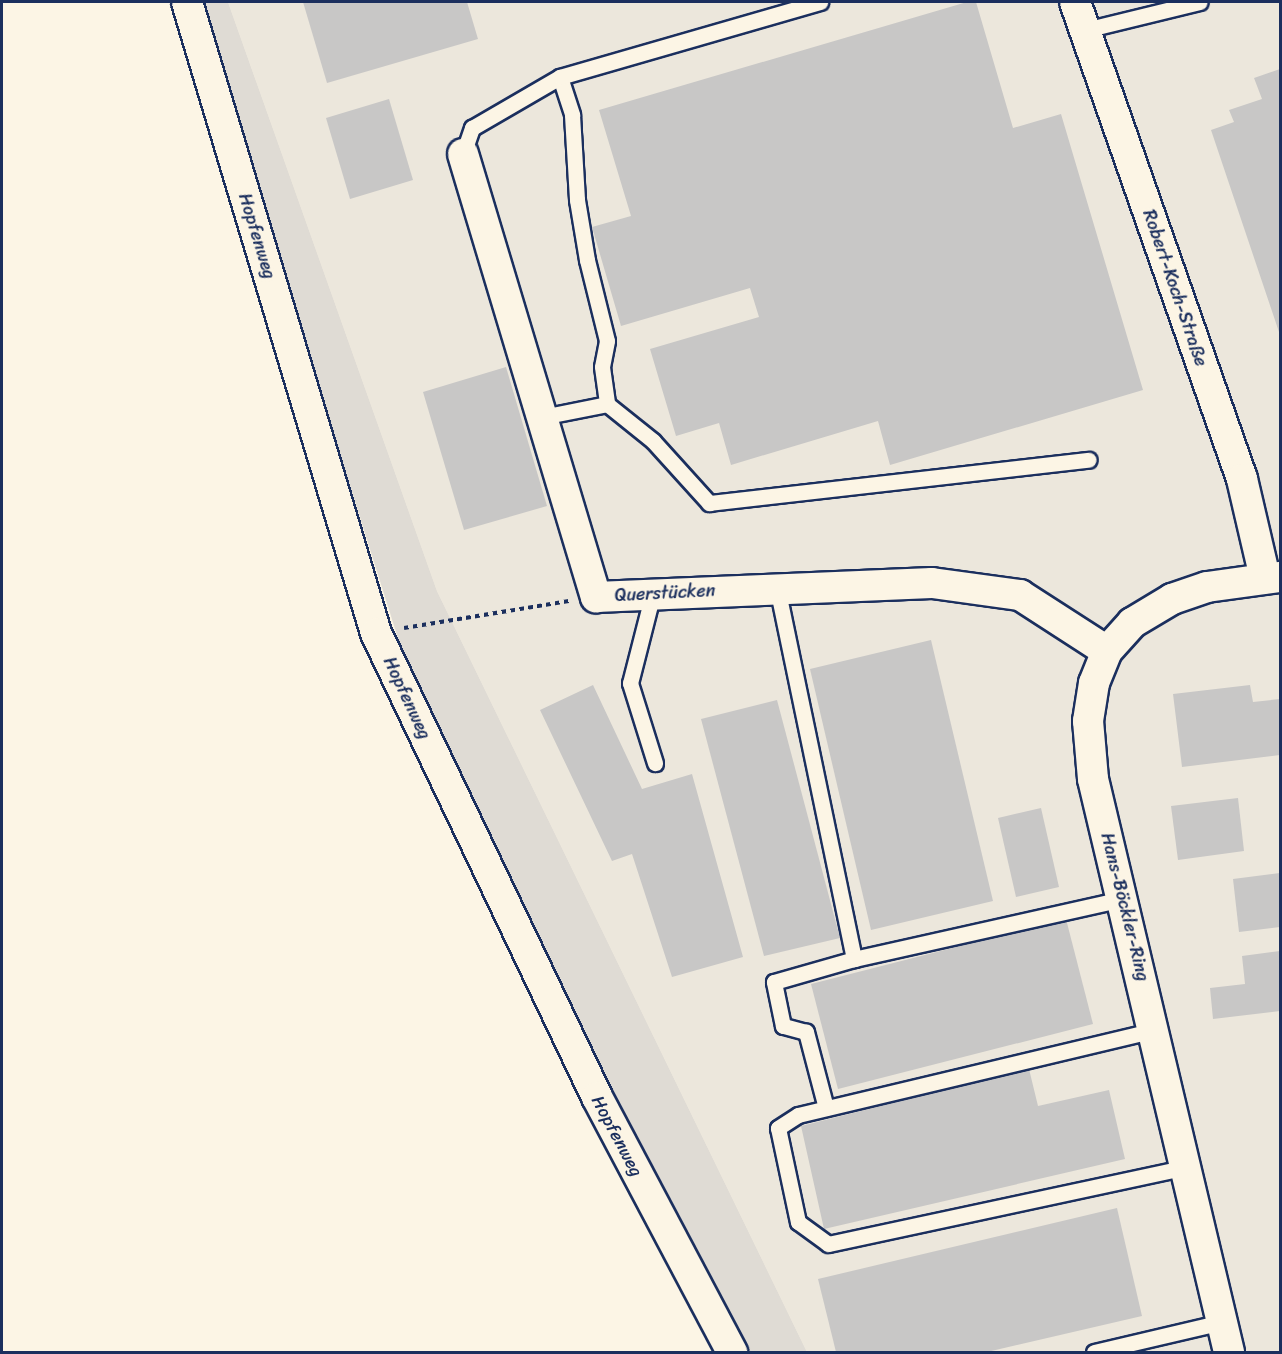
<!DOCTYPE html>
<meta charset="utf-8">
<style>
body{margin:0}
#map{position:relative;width:1282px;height:1354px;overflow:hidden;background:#fcf5e5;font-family:Sriracha,sans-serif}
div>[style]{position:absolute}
.built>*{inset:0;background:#ece7dc}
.green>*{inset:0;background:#dfdbd4}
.building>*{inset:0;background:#c8c7c6}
.path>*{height:4px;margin-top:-2px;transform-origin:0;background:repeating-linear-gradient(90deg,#1b2f5e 0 4.5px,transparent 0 9px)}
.roads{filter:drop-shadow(2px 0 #1b2f5e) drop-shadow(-2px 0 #1b2f5e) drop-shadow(0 2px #1b2f5e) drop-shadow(0 -2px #1b2f5e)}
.service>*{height:15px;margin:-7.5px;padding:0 7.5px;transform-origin:7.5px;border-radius:7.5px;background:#fcf5e5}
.minor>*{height:30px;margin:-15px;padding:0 15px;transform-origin:15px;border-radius:15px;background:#fcf5e5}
span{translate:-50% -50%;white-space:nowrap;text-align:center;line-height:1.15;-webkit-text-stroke:6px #fcf5e5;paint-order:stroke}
.street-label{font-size:18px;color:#1b2f5e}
.frame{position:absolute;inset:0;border:3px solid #1b2f5e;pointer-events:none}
</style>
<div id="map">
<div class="built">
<div style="clip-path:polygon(228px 2px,1280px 2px,1280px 1352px,807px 1352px,437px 591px)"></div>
</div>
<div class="green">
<div style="clip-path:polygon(198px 2px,228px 2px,437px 591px,807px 1352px,748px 1352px,606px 1084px,402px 651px)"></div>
</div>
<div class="building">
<div style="clip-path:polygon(303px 2px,467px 2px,478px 39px,327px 83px)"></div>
<div style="clip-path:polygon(967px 2px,976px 2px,1013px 128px,1061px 114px,1143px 390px,890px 465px,878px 421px,731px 465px,719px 423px,676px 436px,650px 349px,759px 317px,750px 288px,621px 326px,592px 227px,631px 216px,599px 110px)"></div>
<div style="clip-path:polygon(1280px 69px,1280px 335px,1211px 130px,1234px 122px,1229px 110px,1262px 99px,1254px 78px)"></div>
<div style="clip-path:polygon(389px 99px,413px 180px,350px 199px,326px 118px)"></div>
<div style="clip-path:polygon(506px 367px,547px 506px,464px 530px,423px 392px)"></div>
<div style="clip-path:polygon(931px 640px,993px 901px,871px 930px,810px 669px)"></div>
<div style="clip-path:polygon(593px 685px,642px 789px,692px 774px,743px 957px,672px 977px,632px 854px,612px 861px,540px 710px)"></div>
<div style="clip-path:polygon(1250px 685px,1253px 702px,1280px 699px,1280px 755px,1182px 767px,1173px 694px)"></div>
<div style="clip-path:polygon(777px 700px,840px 938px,764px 956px,701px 719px)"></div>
<div style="clip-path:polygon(1238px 798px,1244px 851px,1178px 860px,1171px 806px)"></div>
<div style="clip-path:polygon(1041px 808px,1059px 887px,1016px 897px,998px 818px)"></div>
<div style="clip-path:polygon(1280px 873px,1280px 927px,1239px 932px,1233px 879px)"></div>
<div style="clip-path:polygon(1066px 919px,1093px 1024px,838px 1089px,811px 984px)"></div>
<div style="clip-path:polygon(1280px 951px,1280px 1011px,1213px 1019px,1210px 988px,1245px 984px,1242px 956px)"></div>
<div style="clip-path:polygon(1029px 1069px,1038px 1106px,1109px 1090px,1125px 1159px,824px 1229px,801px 1126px)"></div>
<div style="clip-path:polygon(1117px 1208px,1142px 1316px,987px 1352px,836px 1352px,818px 1279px)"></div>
</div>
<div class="path">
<div style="left:404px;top:628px;width:167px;rotate:-9.3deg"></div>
</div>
<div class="roads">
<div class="service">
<div style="left:1085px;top:30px;width:118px;rotate:-13.7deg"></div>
<div style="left:560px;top:77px;width:40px;rotate:72deg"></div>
<div style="left:572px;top:115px;width:85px;rotate:86.6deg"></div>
<div style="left:577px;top:200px;width:61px;rotate:80.5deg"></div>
<div style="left:587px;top:260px;width:83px;rotate:76.1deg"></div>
<div style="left:607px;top:341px;width:26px;rotate:101deg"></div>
<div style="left:602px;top:367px;width:37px;rotate:82deg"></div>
<div style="left:463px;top:154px;width:28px;rotate:-71deg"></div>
<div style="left:472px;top:128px;width:102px;rotate:-30.1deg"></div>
<div style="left:560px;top:77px;width:271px;rotate:-16.1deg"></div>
<div style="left:542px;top:417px;width:66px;rotate:-11.3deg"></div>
<div style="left:607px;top:404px;width:59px;rotate:38.8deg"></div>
<div style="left:653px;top:441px;width:84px;rotate:47.9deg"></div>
<div style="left:709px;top:503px;width:382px;rotate:-6.5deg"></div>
<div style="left:777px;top:587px;width:380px;rotate:78.3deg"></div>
<div style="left:854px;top:959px;width:276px;rotate:-12.6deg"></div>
<div style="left:653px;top:593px;width:93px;rotate:104.3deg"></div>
<div style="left:630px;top:683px;width:84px;rotate:72.6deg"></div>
<div style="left:1155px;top:1030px;width:367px;rotate:166.6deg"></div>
<div style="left:798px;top:1115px;width:24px;rotate:147deg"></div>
<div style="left:778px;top:1128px;width:96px;rotate:78deg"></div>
<div style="left:798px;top:1222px;width:37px;rotate:36deg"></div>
<div style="left:828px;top:1244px;width:367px;rotate:-12.1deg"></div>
<div style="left:826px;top:1108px;width:79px;rotate:-104.7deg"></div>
<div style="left:806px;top:1032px;width:24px;rotate:-165deg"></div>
<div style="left:783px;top:1026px;width:45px;rotate:-101.6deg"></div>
<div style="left:774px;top:982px;width:83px;rotate:-16deg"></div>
<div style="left:1094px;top:1352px;width:131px;rotate:-13.2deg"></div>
</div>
<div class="minor">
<div style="left:187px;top:2px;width:659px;rotate:73.33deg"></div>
<div style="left:376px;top:633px;width:514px;rotate:64.53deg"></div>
<div style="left:597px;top:1097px;width:289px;rotate:62.1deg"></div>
<div style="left:1075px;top:2px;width:505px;rotate:70.7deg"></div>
<div style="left:1242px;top:479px;width:102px;rotate:76.9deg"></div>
<div style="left:463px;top:154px;width:463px;rotate:73.3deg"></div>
<div style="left:596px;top:597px;width:336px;rotate:-2.4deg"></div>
<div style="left:932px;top:583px;width:89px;rotate:7.8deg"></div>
<div style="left:1020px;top:595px;width:103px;rotate:32.8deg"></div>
<div style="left:1229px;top:1352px;width:589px;rotate:-103.35deg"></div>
<div style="left:1093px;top:779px;width:58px;rotate:-94.9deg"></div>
<div style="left:1088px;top:721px;width:38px;rotate:-81deg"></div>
<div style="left:1094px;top:683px;width:35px;rotate:-68deg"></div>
<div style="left:1107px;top:651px;width:38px;rotate:-48deg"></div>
<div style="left:1132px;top:623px;width:47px;rotate:-31deg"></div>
<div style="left:1172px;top:599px;width:37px;rotate:-19deg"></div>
<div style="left:1207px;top:587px;width:74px;rotate:-7.8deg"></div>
</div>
</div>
<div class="street-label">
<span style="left:257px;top:236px;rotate:73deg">Hopfenweg</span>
<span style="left:1175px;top:288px;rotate:71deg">Robert-Koch-Straße</span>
<span style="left:665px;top:593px;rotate:-3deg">Querstücken</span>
<span style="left:407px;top:698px;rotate:65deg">Hopfenweg</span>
<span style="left:1125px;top:907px;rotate:76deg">Hans-Böckler-Ring</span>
<span style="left:617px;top:1136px;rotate:62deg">Hopfenweg</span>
</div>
<div class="frame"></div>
</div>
